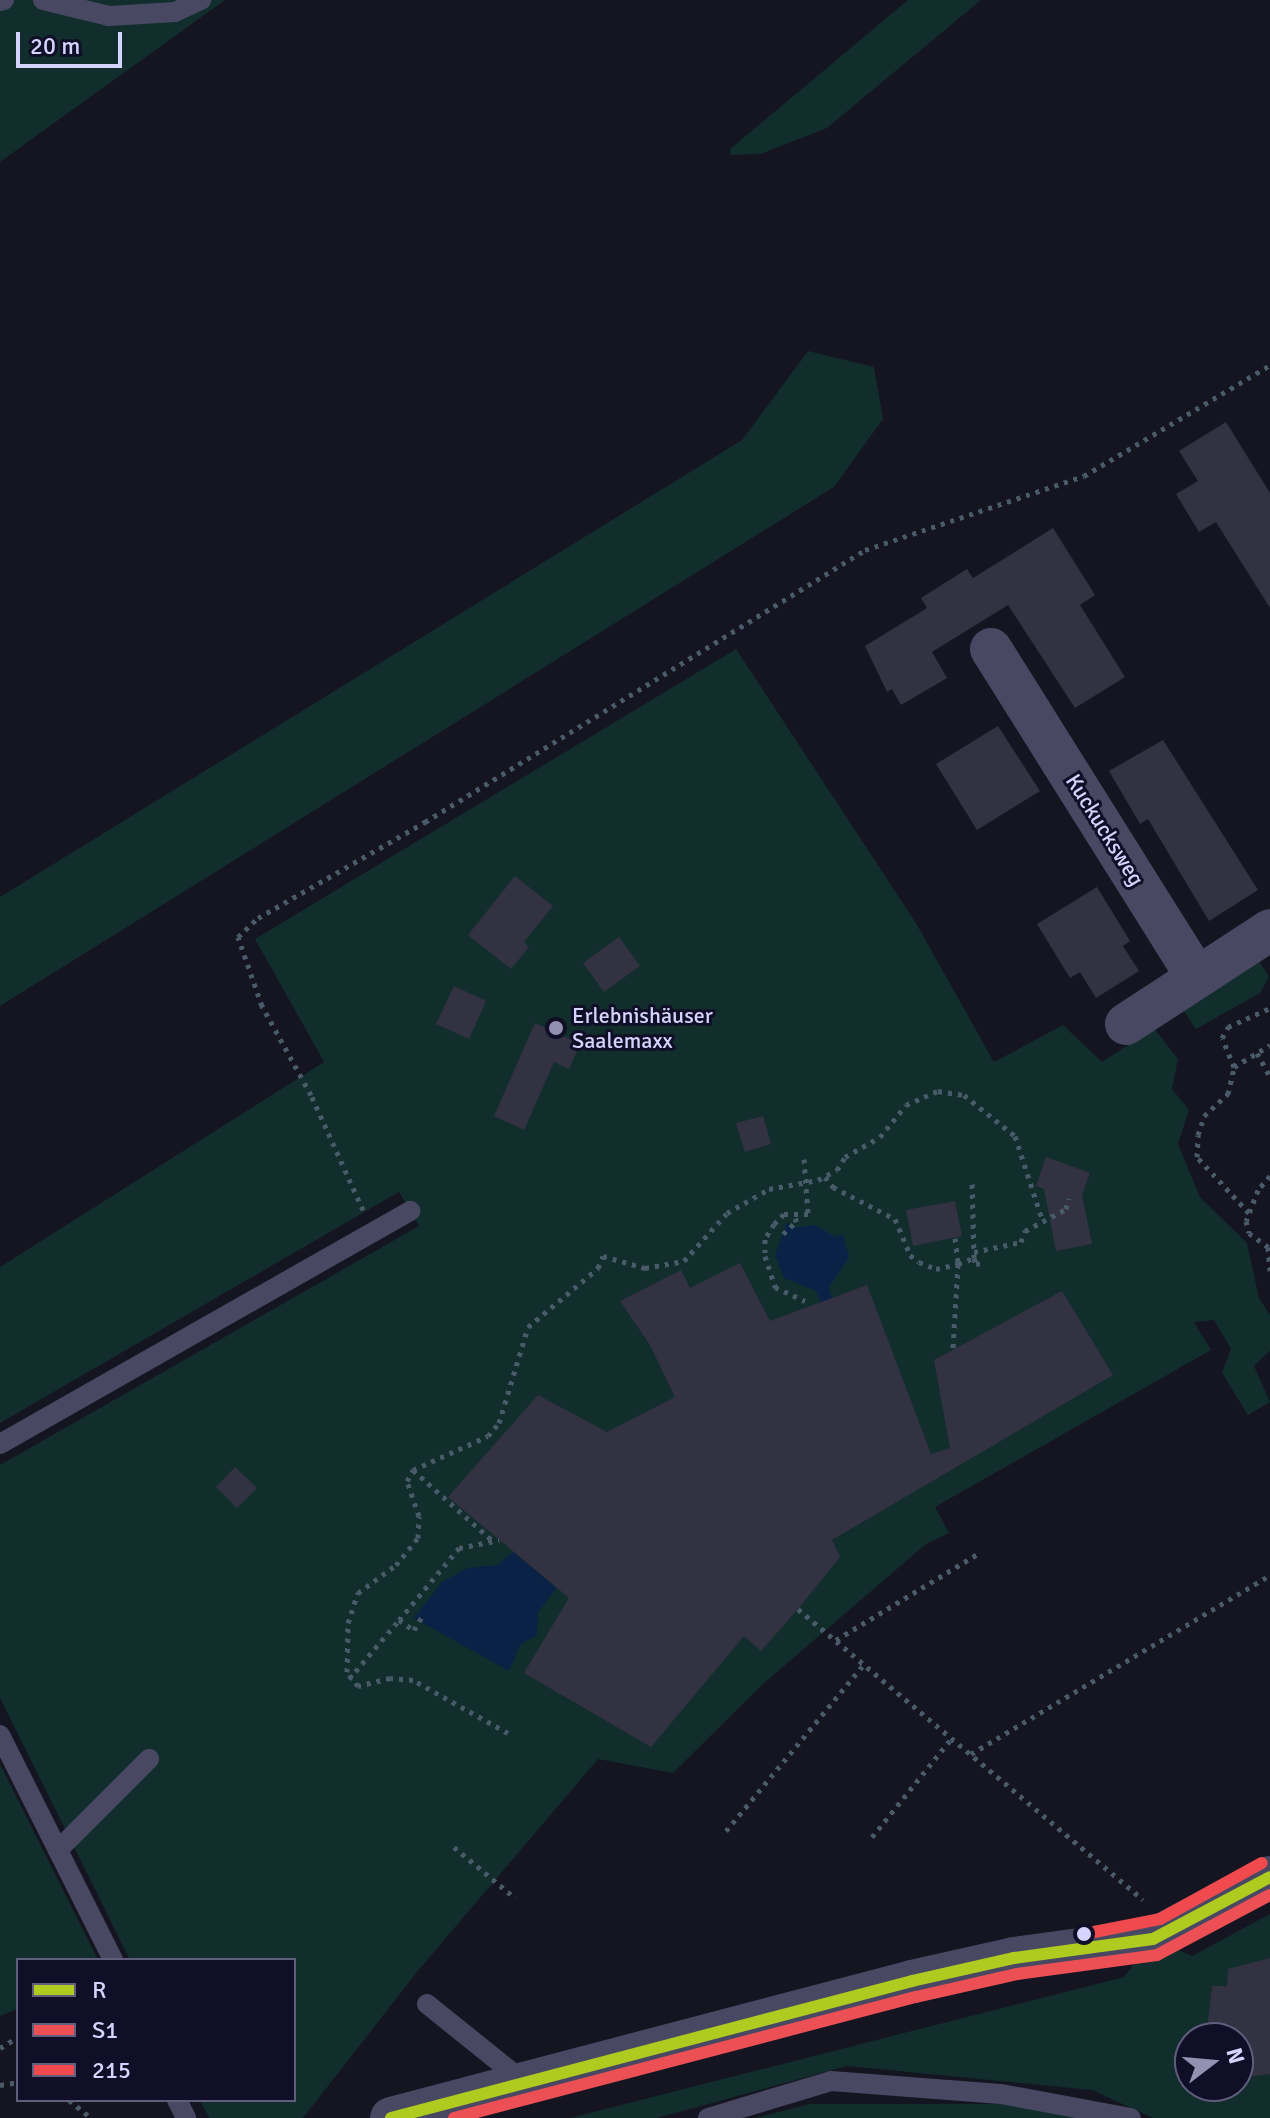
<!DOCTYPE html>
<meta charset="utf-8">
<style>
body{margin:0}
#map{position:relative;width:1270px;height:2118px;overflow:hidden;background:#151421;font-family:Signika,sans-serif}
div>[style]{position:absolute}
.green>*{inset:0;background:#112d2c}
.water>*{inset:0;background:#0a2246}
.building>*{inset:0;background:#333243}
.path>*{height:5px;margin-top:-2.5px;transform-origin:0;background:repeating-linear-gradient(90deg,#495b69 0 4px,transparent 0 10px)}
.lane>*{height:20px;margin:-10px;padding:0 10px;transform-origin:10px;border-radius:10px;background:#484862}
.street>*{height:42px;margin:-21px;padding:0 21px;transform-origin:21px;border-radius:21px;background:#484862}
.bus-1>*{height:12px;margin:-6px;padding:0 6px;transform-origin:6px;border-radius:6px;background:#b0cb1f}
.bus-2>*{height:12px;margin:-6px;padding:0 6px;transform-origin:6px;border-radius:6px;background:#ec5054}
.bus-3>*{height:12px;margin:-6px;padding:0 6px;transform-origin:6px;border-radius:6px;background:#f04a4f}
.dots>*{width:22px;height:22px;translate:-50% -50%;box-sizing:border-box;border:4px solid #110e27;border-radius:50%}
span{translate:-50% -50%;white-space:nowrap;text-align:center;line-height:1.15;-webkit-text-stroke:6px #110e27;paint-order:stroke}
.street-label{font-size:22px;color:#d7d3ff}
.poi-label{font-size:22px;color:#d7d3ff}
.left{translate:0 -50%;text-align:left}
.legend{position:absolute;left:16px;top:1958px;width:280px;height:144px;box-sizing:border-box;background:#110e27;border:2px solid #605d7d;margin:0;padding:10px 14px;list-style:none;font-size:24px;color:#d7d3ff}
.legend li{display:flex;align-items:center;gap:16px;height:40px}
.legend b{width:40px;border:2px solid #605d7d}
.north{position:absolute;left:1174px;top:2022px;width:80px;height:80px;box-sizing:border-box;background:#110e27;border:2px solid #605d7d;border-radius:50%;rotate:74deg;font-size:22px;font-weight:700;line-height:32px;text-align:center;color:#d7d3ff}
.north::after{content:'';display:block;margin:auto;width:28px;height:36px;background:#9390b1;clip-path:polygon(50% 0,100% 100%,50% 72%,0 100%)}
.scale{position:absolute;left:16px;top:32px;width:106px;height:36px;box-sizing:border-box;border:4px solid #d7d3ff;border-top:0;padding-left:10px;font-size:24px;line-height:28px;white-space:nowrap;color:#d7d3ff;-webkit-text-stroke:6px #110e27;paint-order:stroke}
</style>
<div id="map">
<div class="green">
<div style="clip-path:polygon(0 0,225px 0,0 162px)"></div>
<div style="clip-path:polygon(908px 0,981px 0,827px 128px,761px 154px,731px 155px,730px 149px)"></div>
<div style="clip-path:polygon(808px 351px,874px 367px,883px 419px,834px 487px,0 1006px,0 897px,742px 440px)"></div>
<div style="clip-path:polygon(736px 649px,916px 923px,994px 1062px,1063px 1025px,1102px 1062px,1154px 1028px,1178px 1059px,1172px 1089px,1189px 1110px,1178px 1144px,1200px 1197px,1247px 1243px,1259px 1298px,1270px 1315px,1270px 1351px,1254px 1366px,1270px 1402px,1248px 1415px,1222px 1373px,1231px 1349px,1214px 1320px,1194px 1322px,1211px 1350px,935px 1507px,949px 1533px,926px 1544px,763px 1684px,673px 1773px,598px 1759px,417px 1972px,303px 2118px,209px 2118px,200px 2100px,294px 2100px,294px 1960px,130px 1960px,0 1698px,0 1465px,419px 1226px,399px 1192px,0 1423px,0 1267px,324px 1062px,255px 939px)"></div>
<div style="clip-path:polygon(1259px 961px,1269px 977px,1260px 993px,1196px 1029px,1183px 1010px)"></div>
<div style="clip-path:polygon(0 1764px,98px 1960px,18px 1960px,18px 2009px,0 2016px)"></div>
<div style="clip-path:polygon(evenodd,1270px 1914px,1270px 2118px,1153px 2118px,1092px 2090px,847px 2066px,657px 2118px,570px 2118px,1124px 1977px,1137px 1960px,1176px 1949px,1192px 1956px,1270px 1914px,1190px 2038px,1238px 2038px,1238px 2086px,1190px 2086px,1190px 2038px)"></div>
<div style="clip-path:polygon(810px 2104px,1016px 2104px,1078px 2118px,755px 2118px)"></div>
</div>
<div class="water">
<div style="clip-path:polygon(787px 1222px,792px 1228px,815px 1225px,836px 1237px,843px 1234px,849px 1258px,829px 1287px,832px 1299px,821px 1303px,816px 1291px,784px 1278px,775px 1255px)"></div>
<div style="clip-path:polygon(513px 1552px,557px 1588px,538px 1612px,537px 1635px,520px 1645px,509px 1671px,414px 1618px,442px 1582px,468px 1568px,497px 1565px)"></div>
</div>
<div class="building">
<div style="clip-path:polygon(1226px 422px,1270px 493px,1270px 608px,1216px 522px,1199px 532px,1176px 494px,1198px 481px,1179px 451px)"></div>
<div style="clip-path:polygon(1053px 528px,1095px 595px,1080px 605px,1125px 677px,1075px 708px,1008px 605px,932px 652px,947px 678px,901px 705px,892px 689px,887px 692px,865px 646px,927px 608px,921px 598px,967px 569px,973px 578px)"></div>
<div style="clip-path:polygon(998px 726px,1040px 791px,977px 830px,936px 764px)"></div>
<div style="clip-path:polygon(1163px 740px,1258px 890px,1209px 921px,1148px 819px,1140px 824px,1109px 771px)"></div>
<div style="clip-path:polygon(515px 876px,553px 906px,524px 942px,529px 947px,511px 969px,468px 935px)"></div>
<div style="clip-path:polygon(1097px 887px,1130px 941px,1123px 946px,1139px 971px,1096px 998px,1080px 972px,1070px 978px,1037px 924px)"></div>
<div style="clip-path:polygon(619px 937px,640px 966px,604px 992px,583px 963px)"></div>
<div style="clip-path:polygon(454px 986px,486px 1001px,469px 1039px,436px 1024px)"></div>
<div style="clip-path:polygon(535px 1023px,580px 1044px,569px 1069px,554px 1062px,524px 1130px,494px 1116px)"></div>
<div style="clip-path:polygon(763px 1116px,771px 1144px,745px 1152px,736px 1123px)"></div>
<div style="clip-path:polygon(1046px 1157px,1090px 1173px,1082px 1195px,1092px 1244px,1056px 1251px,1044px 1189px,1036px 1186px)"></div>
<div style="clip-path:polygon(955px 1201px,962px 1236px,913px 1246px,906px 1210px)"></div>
<div style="clip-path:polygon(740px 1263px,770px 1321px,867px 1285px,931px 1454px,950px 1448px,934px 1360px,1062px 1291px,1113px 1375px,832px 1540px,840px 1557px,798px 1609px,761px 1651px,744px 1636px,651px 1747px,524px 1673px,569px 1598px,448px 1497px,538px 1395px,607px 1432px,675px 1397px,650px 1345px,620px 1301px,681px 1270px,690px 1288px)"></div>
<div style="clip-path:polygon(235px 1467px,257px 1488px,237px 1508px,216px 1487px)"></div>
<div style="clip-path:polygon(1270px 1958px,1270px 2074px,1238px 2078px,1238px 2038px,1206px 2038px,1212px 1986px,1227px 1986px,1228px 1969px)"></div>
</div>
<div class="path">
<div style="left:1257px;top:1053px;width:26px;rotate:61deg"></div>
<div style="left:1234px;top:1067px;width:42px;rotate:-31.4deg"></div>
<div style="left:804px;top:1159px;width:55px;rotate:85.8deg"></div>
<div style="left:808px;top:1214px;width:24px;rotate:180deg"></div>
<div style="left:784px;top:1214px;width:14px;rotate:135deg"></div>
<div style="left:774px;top:1224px;width:17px;rotate:121deg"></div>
<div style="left:765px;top:1239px;width:17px;rotate:90deg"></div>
<div style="left:765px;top:1256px;width:33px;rotate:72deg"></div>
<div style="left:775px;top:1287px;width:33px;rotate:25deg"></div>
<div style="left:1270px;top:1176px;width:18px;rotate:131deg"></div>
<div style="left:1258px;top:1190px;width:33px;rotate:111deg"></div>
<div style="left:1246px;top:1221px;width:12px;rotate:76deg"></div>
<div style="left:1249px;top:1233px;width:26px;rotate:36deg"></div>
<div style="left:825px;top:1177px;width:13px;rotate:51deg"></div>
<div style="left:833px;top:1187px;width:70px;rotate:27.3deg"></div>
<div style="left:895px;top:1219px;width:39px;rotate:67deg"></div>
<div style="left:910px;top:1255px;width:11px;rotate:38deg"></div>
<div style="left:919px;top:1262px;width:18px;rotate:22deg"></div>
<div style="left:936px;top:1269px;width:23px;rotate:-13deg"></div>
<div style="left:958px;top:1264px;width:85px;rotate:93.4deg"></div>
<div style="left:363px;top:1210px;width:126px;rotate:-114.3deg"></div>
<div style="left:311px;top:1095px;width:102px;rotate:-118.8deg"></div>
<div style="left:262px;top:1006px;width:73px;rotate:-109.2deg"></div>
<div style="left:238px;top:937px;width:28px;rotate:-44deg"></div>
<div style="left:258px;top:918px;width:193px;rotate:-29.9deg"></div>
<div style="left:425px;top:822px;width:517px;rotate:-31.72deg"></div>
<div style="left:865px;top:550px;width:231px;rotate:-18.7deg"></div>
<div style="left:1084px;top:476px;width:217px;rotate:-30.8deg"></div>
<div style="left:1249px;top:1213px;width:76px;rotate:-132.9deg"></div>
<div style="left:1197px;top:1157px;width:22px;rotate:-87deg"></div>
<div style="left:1198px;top:1135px;width:20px;rotate:-72deg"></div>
<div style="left:1204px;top:1116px;width:33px;rotate:-43deg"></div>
<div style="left:1228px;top:1094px;width:28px;rotate:-77deg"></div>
<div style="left:1234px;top:1067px;width:31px;rotate:-112deg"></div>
<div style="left:1222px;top:1038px;width:13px;rotate:-61deg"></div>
<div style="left:1228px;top:1027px;width:46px;rotate:-24.3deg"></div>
<div style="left:783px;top:1234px;width:18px;rotate:-43deg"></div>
<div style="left:796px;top:1222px;width:9px;rotate:-96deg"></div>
<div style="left:955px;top:1238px;width:26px;rotate:83deg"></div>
<div style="left:958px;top:1264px;width:17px;rotate:-21deg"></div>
<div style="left:974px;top:1258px;width:75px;rotate:-91.5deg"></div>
<div style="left:1268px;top:1247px;width:24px;rotate:85deg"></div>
<div style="left:974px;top:1252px;width:48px;rotate:-12deg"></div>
<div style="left:1021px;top:1242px;width:12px;rotate:-70deg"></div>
<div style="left:1025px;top:1231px;width:47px;rotate:-28.2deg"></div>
<div style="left:1066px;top:1209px;width:11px;rotate:-75deg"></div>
<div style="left:974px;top:1258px;width:6px;rotate:72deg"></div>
<div style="left:976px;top:1264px;width:9px;rotate:-13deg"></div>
<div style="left:413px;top:1470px;width:107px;rotate:41.6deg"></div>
<div style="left:798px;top:1609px;width:451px;rotate:40.1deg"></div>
<div style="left:399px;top:1620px;width:94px;rotate:-50.2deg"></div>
<div style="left:459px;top:1548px;width:41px;rotate:-11.3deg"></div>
<div style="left:836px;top:1640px;width:167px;rotate:-31.3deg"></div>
<div style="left:349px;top:1679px;width:77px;rotate:-49.7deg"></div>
<div style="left:399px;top:1620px;width:18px;rotate:34deg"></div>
<div style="left:414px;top:1630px;width:17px;rotate:-59deg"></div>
<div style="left:508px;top:1733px;width:109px;rotate:-150.8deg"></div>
<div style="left:413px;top:1680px;width:23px;rotate:-175deg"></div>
<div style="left:390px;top:1678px;width:33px;rotate:166deg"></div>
<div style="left:358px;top:1686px;width:18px;rotate:-128deg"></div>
<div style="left:347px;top:1672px;width:49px;rotate:-88.8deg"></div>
<div style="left:348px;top:1623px;width:32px;rotate:-72deg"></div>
<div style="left:358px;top:1593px;width:47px;rotate:-36.4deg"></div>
<div style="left:396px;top:1565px;width:35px;rotate:-51deg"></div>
<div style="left:418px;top:1538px;width:22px;rotate:-87deg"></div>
<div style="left:419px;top:1516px;width:37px;rotate:-109deg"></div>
<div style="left:407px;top:1481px;width:13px;rotate:-61deg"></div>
<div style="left:413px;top:1470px;width:82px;rotate:-24.4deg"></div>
<div style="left:488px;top:1436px;width:17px;rotate:-50deg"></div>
<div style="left:499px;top:1423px;width:100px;rotate:-73.2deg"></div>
<div style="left:528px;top:1327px;width:92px;rotate:-40.1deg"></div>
<div style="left:598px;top:1268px;width:13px;rotate:-67deg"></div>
<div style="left:603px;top:1256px;width:44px;rotate:15.9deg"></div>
<div style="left:645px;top:1268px;width:40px;rotate:-10deg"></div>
<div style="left:684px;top:1261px;width:64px;rotate:-48.1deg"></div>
<div style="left:727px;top:1213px;width:48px;rotate:-29.7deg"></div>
<div style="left:769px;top:1189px;width:50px;rotate:-10.4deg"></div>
<div style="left:818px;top:1180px;width:21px;rotate:-28deg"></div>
<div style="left:837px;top:1170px;width:15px;rotate:-58deg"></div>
<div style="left:845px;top:1157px;width:40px;rotate:-29.7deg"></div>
<div style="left:880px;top:1137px;width:41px;rotate:-50.9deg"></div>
<div style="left:906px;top:1105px;width:35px;rotate:-24deg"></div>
<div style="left:938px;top:1091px;width:26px;rotate:9deg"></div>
<div style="left:964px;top:1095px;width:65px;rotate:38.8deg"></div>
<div style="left:1015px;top:1136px;width:90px;rotate:72deg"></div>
<div style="left:971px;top:1754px;width:348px;rotate:-30.9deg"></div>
<div style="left:726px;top:1831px;width:217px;rotate:-50.4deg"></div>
<div style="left:872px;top:1837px;width:127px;rotate:-51.1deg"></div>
<div style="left:454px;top:1847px;width:80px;rotate:39.9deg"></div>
<div style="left:0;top:2048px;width:21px;rotate:-31deg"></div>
<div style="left:0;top:2085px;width:18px;rotate:-9deg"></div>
<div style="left:69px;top:2100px;width:28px;rotate:39deg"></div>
</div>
<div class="lane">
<div style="left:43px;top:0;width:68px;rotate:13.6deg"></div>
<div style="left:109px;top:16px;width:66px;rotate:-3.5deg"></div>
<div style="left:175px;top:12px;width:29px;rotate:-25deg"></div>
<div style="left:0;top:1px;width:4px;rotate:-14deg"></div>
<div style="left:0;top:1444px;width:472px;rotate:-29.6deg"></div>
<div style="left:0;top:1735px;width:252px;rotate:63.3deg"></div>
<div style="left:58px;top:1850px;width:129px;rotate:-45deg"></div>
<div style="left:427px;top:2004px;width:124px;rotate:38.8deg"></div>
<div style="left:177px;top:2100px;width:20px;rotate:63deg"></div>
<div style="left:708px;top:2118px;width:128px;rotate:-16.7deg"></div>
<div style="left:831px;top:2081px;width:170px;rotate:4.4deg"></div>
<div style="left:1001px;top:2094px;width:132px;rotate:10.5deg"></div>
</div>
<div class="street">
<div style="left:991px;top:649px;width:387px;rotate:57.9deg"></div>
<div style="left:1126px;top:1024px;width:172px;rotate:-33.1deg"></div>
<div style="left:391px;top:2118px;width:539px;rotate:-14.73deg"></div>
<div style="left:912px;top:1981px;width:105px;rotate:-12.7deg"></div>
<div style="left:1014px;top:1958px;width:140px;rotate:-7.8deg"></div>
<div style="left:1153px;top:1939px;width:132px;rotate:-27.9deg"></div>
</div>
<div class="bus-1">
<div style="left:391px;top:2118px;width:539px;rotate:-14.73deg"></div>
<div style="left:912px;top:1981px;width:105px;rotate:-12.7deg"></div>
<div style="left:1014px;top:1958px;width:140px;rotate:-7.8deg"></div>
<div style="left:1153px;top:1939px;width:132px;rotate:-27.9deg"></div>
</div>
<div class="bus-2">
<div style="left:454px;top:2118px;width:478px;rotate:-14.7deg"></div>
<div style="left:916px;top:1997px;width:104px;rotate:-12.8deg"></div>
<div style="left:1017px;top:1974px;width:141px;rotate:-7.7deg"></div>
<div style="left:1157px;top:1955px;width:128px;rotate:-28deg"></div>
</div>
<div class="bus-3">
<div style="left:1084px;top:1934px;width:77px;rotate:-11.2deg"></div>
<div style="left:1160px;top:1919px;width:116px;rotate:-28.8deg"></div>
</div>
<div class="dots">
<div style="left:556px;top:1028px;background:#9390b1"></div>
<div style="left:1084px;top:1934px;background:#d7d3ff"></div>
</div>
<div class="street-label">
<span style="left:1105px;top:830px;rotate:58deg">Kuckucksweg</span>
</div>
<div class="poi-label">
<span class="left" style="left:572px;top:1028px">Erlebnishäuser<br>Saalemaxx</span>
</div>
<ul class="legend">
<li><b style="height:10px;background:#b0cb1f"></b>R</li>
<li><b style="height:10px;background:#ec5054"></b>S1</li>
<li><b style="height:10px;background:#f04a4f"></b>215</li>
</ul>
<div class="north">N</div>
<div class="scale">20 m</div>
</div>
